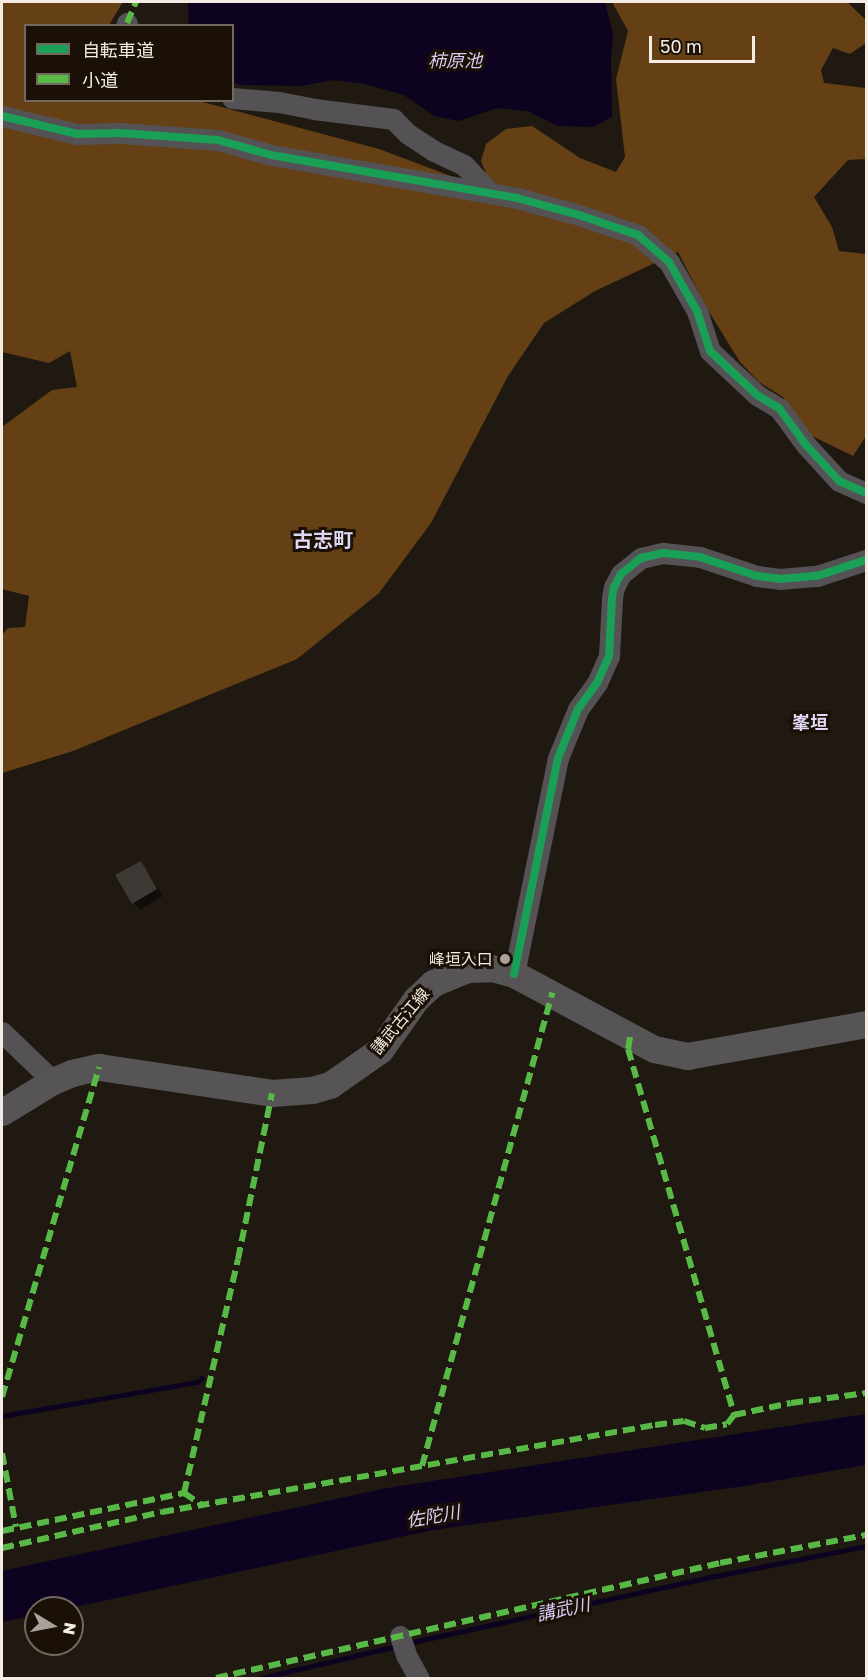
<!DOCTYPE html>
<meta charset="utf-8">
<style>
body{margin:0}
#map{position:relative;width:868px;height:1680px;overflow:hidden;background:#1f1912;font-family:"Golos Text","Noto Sans JP",sans-serif}
div>[style]{position:absolute}
.forest>*{inset:0;background:#654014}
.water>*{inset:0;background:#0d0220}
.shadow>*{inset:0;background:#0007}
.stream>*{height:4.5px;margin:-2.25px;padding:0 2.25px;transform-origin:2.25px;border-radius:2.25px;background:#0d0220}
.building>*{inset:0;background:#3e3934}
.minor>*{height:21px;margin:-10.5px;padding:0 10.5px;transform-origin:10.5px;border-radius:10.5px;background:#545254}
.major>*{height:27px;margin:-13.5px;padding:0 13.5px;transform-origin:13.5px;border-radius:13.5px;background:#565454}
.quiet>*{height:6px;margin-top:-3px;transform-origin:0;background:repeating-linear-gradient(90deg,#58b947 0 12px,transparent 0 18px)}
.cycleway>*{height:8px;margin:-4px;padding:0 4px;transform-origin:4px;border-radius:4px;background:#1a9f57}
.dots>*{width:16px;height:16px;translate:-50% -50%;box-sizing:border-box;border:3px solid #1a1005;border-radius:50%}
span{translate:-50% -50%;white-space:nowrap;text-align:center;line-height:1.15;-webkit-text-stroke:6px #1a1005;paint-order:stroke}
.poi-label{font-size:16px;color:#f4ece4}
.right{translate:-100% -50%;text-align:right}
.street-label{font-size:16px;color:#f4ece4}
.water-label{font-size:18px;color:#d7cdf4;font-style:italic}
.neighbourhood-label{font-size:18px;color:#dfd8f4;font-weight:700}
.quarter-label{font-size:20px;color:#dfd8f4;font-weight:700}
.frame{position:absolute;inset:0;border:3px solid #f4ece4;pointer-events:none}
.legend{position:absolute;left:24px;top:24px;width:210px;height:78px;box-sizing:border-box;background:#1a1005;border:2px solid #71685e;margin:0;padding:8px 10px;list-style:none;font-size:18px;color:#f4ece4}
.legend li{display:flex;align-items:center;gap:12px;height:30px}
.legend b{width:30px;border:2px solid #71685e}
.north{position:absolute;left:24px;top:1596px;width:60px;height:60px;box-sizing:border-box;background:#1a1005;border:2px solid #71685e;border-radius:50%;rotate:100deg;font-size:16px;font-weight:700;line-height:24px;text-align:center;color:#f4ece4}
.north::after{content:'';display:block;margin:auto;width:21px;height:27px;background:#a9a29a;clip-path:polygon(50% 0,100% 100%,50% 72%,0 100%)}
.scale{position:absolute;left:649px;top:36px;width:106px;height:27px;box-sizing:border-box;border:3px solid #f4ece4;border-top:0;padding-left:8px;font-size:18px;line-height:21px;white-space:nowrap;color:#f4ece4;-webkit-text-stroke:4px #1a1005;paint-order:stroke}
</style>
<div id="map">
<div class="forest">
<div style="clip-path:polygon(2px 2px,123px 2px,109px 25px,26px 26px,26px 100px,199px 101px,379px 149px,464px 181px,486px 173px,481px 161px,486px 144px,506px 129px,532px 126px,580px 158px,616px 172px,625px 157px,616px 79px,628px 31px,612px 2px,847px 2px,865px 19px,866px 43px,850px 54px,833px 48px,821px 70px,824px 83px,866px 88px,866px 159px,848px 160px,814px 197px,832px 227px,839px 251px,866px 254px,866px 436px,853px 456px,808px 434px,783px 397px,759px 382px,740px 362px,706px 307px,678px 252px,595px 291px,544px 323px,508px 376px,431px 523px,379px 593px,297px 659px,73px 751px,2px 773px,2px 635px,8px 628px,25px 627px,29px 596px,2px 589px,2px 427px,52px 390px,77px 387px,70px 351px,49px 363px,2px 352px)"></div>
</div>
<div class="water">
<div style="clip-path:polygon(188px 2px,605px 2px,613px 35px,611px 59px,612px 117px,593px 127px,558px 126px,527px 111px,497px 108px,459px 121px,434px 116px,404px 95px,365px 84px,333px 80px,301px 86px,241px 85px,233px 82px,232px 26px,189px 25px)"></div>
<div style="clip-path:polygon(866px 1414px,866px 1465px,744px 1486px,433px 1530px,70px 1608px,36px 1608px,36px 1615px,2px 1622px,2px 1571px,387px 1488px)"></div>
</div>
<div class="shadow">
<div style="clip-path:polygon(141px 863px,163px 896px,140px 910px,126px 894px,117px 876px)"></div>
</div>
<div class="stream">
<div style="left:2px;top:1416px;width:198px;rotate:-9.9deg"></div>
<div style="left:197px;top:1382px;width:6px;rotate:-39deg"></div>
<div style="left:408px;top:1643px;width:315px;rotate:-12.3deg"></div>
<div style="left:716px;top:1576px;width:153px;rotate:-11.3deg"></div>
<div style="left:261px;top:1678px;width:140px;rotate:-13.2deg"></div>
</div>
<div class="building">
<div style="clip-path:polygon(141px 861px,157px 889px,132px 904px,115px 875px)"></div>
</div>
<div class="minor">
<div style="left:126px;top:26px;width:3px;rotate:-72deg"></div>
<div style="left:232px;top:98px;width:47px;rotate:4.9deg"></div>
<div style="left:279px;top:102px;width:36px;rotate:11deg"></div>
<div style="left:314px;top:109px;width:80px;rotate:7.2deg"></div>
<div style="left:393px;top:119px;width:21px;rotate:45deg"></div>
<div style="left:408px;top:134px;width:31px;rotate:33deg"></div>
<div style="left:434px;top:151px;width:33px;rotate:25deg"></div>
<div style="left:464px;top:165px;width:38px;rotate:47deg"></div>
<div style="left:2px;top:116px;width:77px;rotate:13.5deg"></div>
<div style="left:77px;top:134px;width:43px;rotate:-1.3deg"></div>
<div style="left:120px;top:133px;width:98px;rotate:4.1deg"></div>
<div style="left:218px;top:140px;width:55px;rotate:15.8deg"></div>
<div style="left:271px;top:155px;width:250px;rotate:9.9deg"></div>
<div style="left:517px;top:198px;width:64px;rotate:15.3deg"></div>
<div style="left:579px;top:215px;width:62px;rotate:18.7deg"></div>
<div style="left:638px;top:235px;width:41px;rotate:41.1deg"></div>
<div style="left:669px;top:262px;width:56px;rotate:60.3deg"></div>
<div style="left:697px;top:311px;width:42px;rotate:72deg"></div>
<div style="left:710px;top:351px;width:64px;rotate:43.1deg"></div>
<div style="left:757px;top:395px;width:26px;rotate:31deg"></div>
<div style="left:779px;top:408px;width:46px;rotate:53.9deg"></div>
<div style="left:806px;top:445px;width:49px;rotate:47.5deg"></div>
<div style="left:839px;top:481px;width:30px;rotate:24deg"></div>
<div style="left:514px;top:974px;width:220px;rotate:-78.5deg"></div>
<div style="left:558px;top:758px;width:53px;rotate:-67.8deg"></div>
<div style="left:578px;top:709px;width:32px;rotate:-54deg"></div>
<div style="left:597px;top:683px;width:30px;rotate:-66deg"></div>
<div style="left:609px;top:656px;width:58px;rotate:-87deg"></div>
<div style="left:612px;top:598px;width:11px;rotate:-80deg"></div>
<div style="left:614px;top:587px;width:15px;rotate:-62deg"></div>
<div style="left:621px;top:574px;width:26px;rotate:-39deg"></div>
<div style="left:641px;top:558px;width:23px;rotate:-13deg"></div>
<div style="left:663px;top:553px;width:37px;rotate:6deg"></div>
<div style="left:700px;top:557px;width:60px;rotate:18.4deg"></div>
<div style="left:757px;top:576px;width:23px;rotate:7deg"></div>
<div style="left:780px;top:579px;width:37px;rotate:-5deg"></div>
<div style="left:817px;top:576px;width:52px;rotate:-18.1deg"></div>
<div style="left:2px;top:1032px;width:71px;rotate:43.9deg"></div>
<div style="left:400px;top:1636px;width:20px;rotate:72deg"></div>
<div style="left:406px;top:1655px;width:26px;rotate:61deg"></div>
</div>
<div class="major">
<div style="left:2px;top:1112px;width:60px;rotate:-31.3deg"></div>
<div style="left:53px;top:1081px;width:21px;rotate:-23deg"></div>
<div style="left:72px;top:1073px;width:28px;rotate:-13deg"></div>
<div style="left:99px;top:1067px;width:175px;rotate:8.5deg"></div>
<div style="left:272px;top:1093px;width:40px;rotate:-4.3deg"></div>
<div style="left:312px;top:1090px;width:19px;rotate:-16deg"></div>
<div style="left:330px;top:1085px;width:61px;rotate:-35deg"></div>
<div style="left:380px;top:1050px;width:62px;rotate:-54.8deg"></div>
<div style="left:416px;top:999px;width:23px;rotate:-43deg"></div>
<div style="left:433px;top:983px;width:38px;rotate:-22deg"></div>
<div style="left:468px;top:969px;width:24px;rotate:-2deg"></div>
<div style="left:492px;top:968px;width:23px;rotate:15deg"></div>
<div style="left:514px;top:974px;width:159px;rotate:28.2deg"></div>
<div style="left:654px;top:1049px;width:34px;rotate:12deg"></div>
<div style="left:687px;top:1056px;width:182px;rotate:-10.1deg"></div>
</div>
<div class="quiet">
<div style="left:127px;top:23px;width:23px;rotate:-67deg"></div>
<div style="left:630px;top:1037px;width:12px;rotate:99deg"></div>
<div style="left:628px;top:1049px;width:381px;rotate:73.8deg"></div>
<div style="left:2px;top:1397px;width:344px;rotate:-73.6deg"></div>
<div style="left:2px;top:1453px;width:75px;rotate:79.3deg"></div>
<div style="left:422px;top:1466px;width:491px;rotate:-74.6deg"></div>
<div style="left:184px;top:1493px;width:240px;rotate:-77deg"></div>
<div style="left:238px;top:1259px;width:169px;rotate:-78.4deg"></div>
<div style="left:2px;top:1531px;width:186px;rotate:-11.8deg"></div>
<div style="left:184px;top:1493px;width:23px;rotate:34deg"></div>
<div style="left:2px;top:1548px;width:164px;rotate:-12.7deg"></div>
<div style="left:162px;top:1512px;width:501px;rotate:-10.01deg"></div>
<div style="left:655px;top:1425px;width:29px;rotate:-8deg"></div>
<div style="left:684px;top:1421px;width:22px;rotate:18deg"></div>
<div style="left:705px;top:1428px;width:22px;rotate:-10deg"></div>
<div style="left:727px;top:1424px;width:11px;rotate:-52deg"></div>
<div style="left:734px;top:1415px;width:58px;rotate:-11.9deg"></div>
<div style="left:791px;top:1403px;width:76px;rotate:-7.6deg"></div>
<div style="left:216px;top:1678px;width:517px;rotate:-12.85deg"></div>
<div style="left:720px;top:1563px;width:149px;rotate:-10.9deg"></div>
</div>
<div class="cycleway">
<div style="left:2px;top:116px;width:77px;rotate:13.5deg"></div>
<div style="left:77px;top:134px;width:43px;rotate:-1.3deg"></div>
<div style="left:120px;top:133px;width:98px;rotate:4.1deg"></div>
<div style="left:218px;top:140px;width:55px;rotate:15.8deg"></div>
<div style="left:271px;top:155px;width:250px;rotate:9.9deg"></div>
<div style="left:517px;top:198px;width:64px;rotate:15.3deg"></div>
<div style="left:579px;top:215px;width:62px;rotate:18.7deg"></div>
<div style="left:638px;top:235px;width:41px;rotate:41.1deg"></div>
<div style="left:669px;top:262px;width:56px;rotate:60.3deg"></div>
<div style="left:697px;top:311px;width:42px;rotate:72deg"></div>
<div style="left:710px;top:351px;width:64px;rotate:43.1deg"></div>
<div style="left:757px;top:395px;width:26px;rotate:31deg"></div>
<div style="left:779px;top:408px;width:46px;rotate:53.9deg"></div>
<div style="left:806px;top:445px;width:49px;rotate:47.5deg"></div>
<div style="left:839px;top:481px;width:30px;rotate:24deg"></div>
<div style="left:514px;top:974px;width:220px;rotate:-78.5deg"></div>
<div style="left:558px;top:758px;width:53px;rotate:-67.8deg"></div>
<div style="left:578px;top:709px;width:32px;rotate:-54deg"></div>
<div style="left:597px;top:683px;width:30px;rotate:-66deg"></div>
<div style="left:609px;top:656px;width:58px;rotate:-87deg"></div>
<div style="left:612px;top:598px;width:11px;rotate:-80deg"></div>
<div style="left:614px;top:587px;width:15px;rotate:-62deg"></div>
<div style="left:621px;top:574px;width:26px;rotate:-39deg"></div>
<div style="left:641px;top:558px;width:23px;rotate:-13deg"></div>
<div style="left:663px;top:553px;width:37px;rotate:6deg"></div>
<div style="left:700px;top:557px;width:60px;rotate:18.4deg"></div>
<div style="left:757px;top:576px;width:23px;rotate:7deg"></div>
<div style="left:780px;top:579px;width:37px;rotate:-5deg"></div>
<div style="left:817px;top:576px;width:52px;rotate:-18.1deg"></div>
</div>
<div class="dots">
<div style="left:505px;top:959px;background:#a9a29a"></div>
</div>
<div class="poi-label">
<span class="right" style="left:493px;top:959px">峰垣入口</span>
</div>
<div class="street-label">
<span style="left:400px;top:1021px;rotate:-50deg">講武古江線</span>
</div>
<div class="water-label">
<span style="left:455px;top:60px">柿原池</span>
<span style="left:433px;top:1516px;rotate:-10deg">佐陀川</span>
<span style="left:563px;top:1609px;rotate:-12deg">講武川</span>
</div>
<div class="neighbourhood-label">
<span style="left:810px;top:722px">峯垣</span>
</div>
<div class="quarter-label">
<span style="left:323px;top:539px">古志町</span>
</div>
<div class="frame"></div>
<ul class="legend">
<li><b style="height:8px;background:#1a9f57"></b>自転車道</li>
<li><b style="height:8px;background:#58b947"></b>小道</li>
</ul>
<div class="north">N</div>
<div class="scale">50 m</div>
</div>
